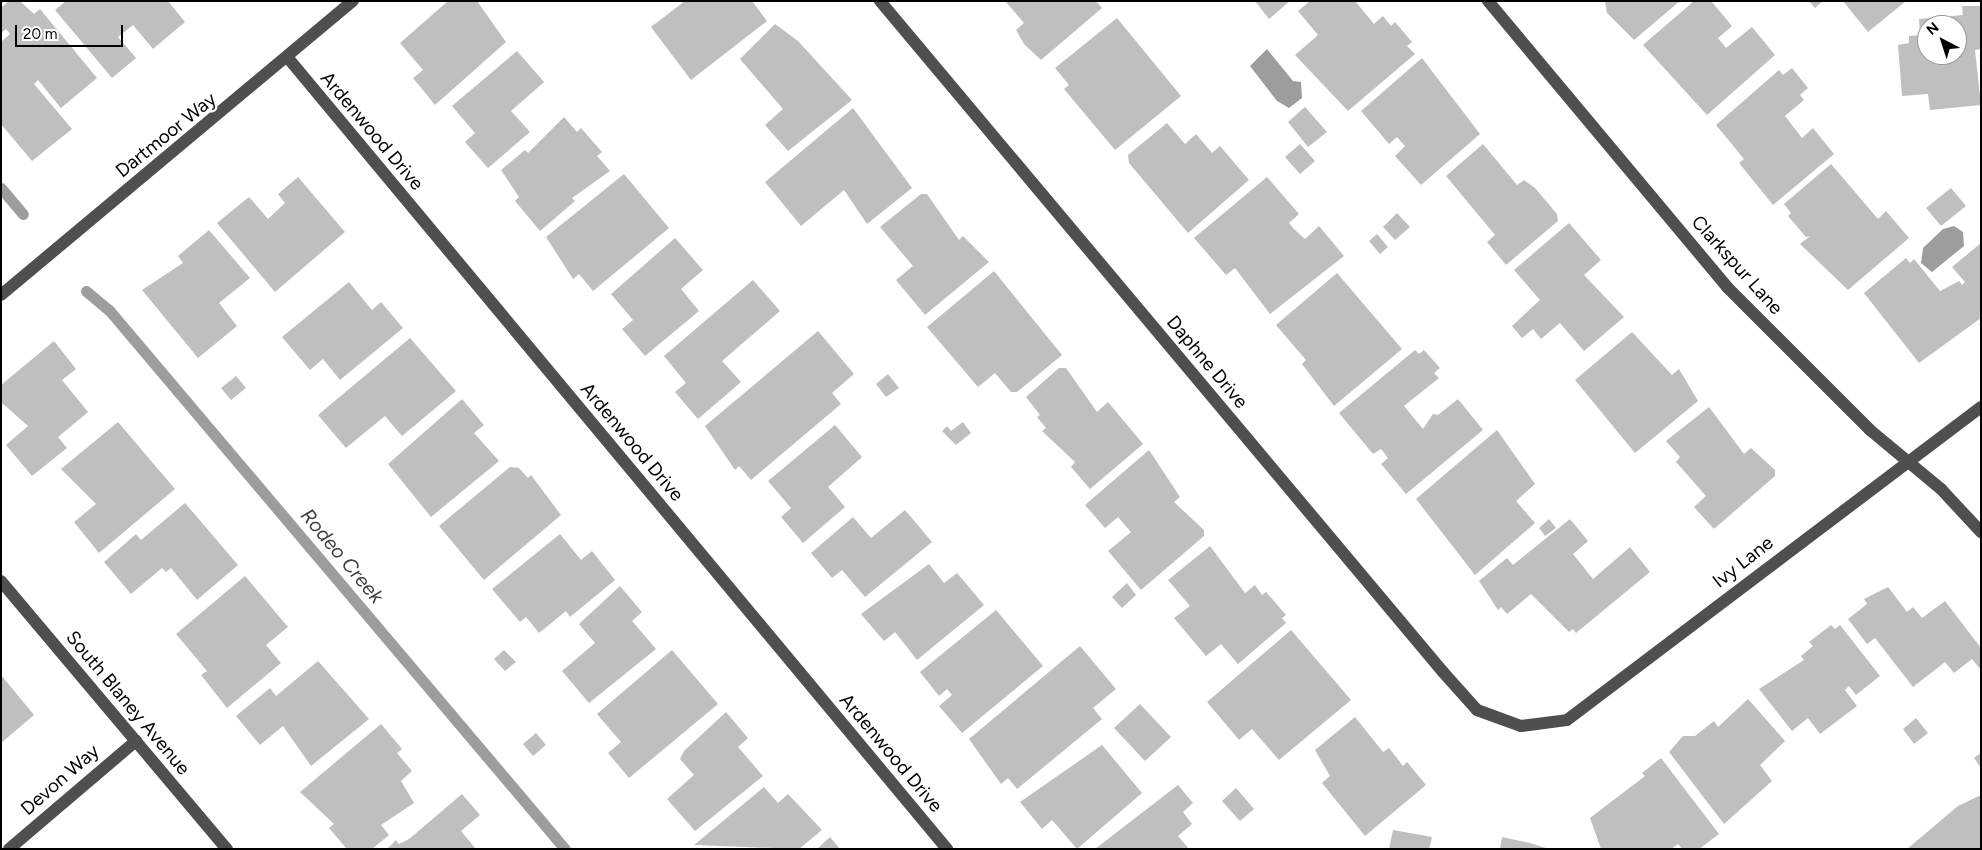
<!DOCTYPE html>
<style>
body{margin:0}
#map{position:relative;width:1982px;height:850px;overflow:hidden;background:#fff;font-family:Figtree,sans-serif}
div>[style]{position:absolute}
.water>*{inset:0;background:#9d9d9d}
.stream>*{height:11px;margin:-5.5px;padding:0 5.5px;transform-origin:5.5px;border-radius:5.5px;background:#9d9d9d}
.building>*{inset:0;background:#bfbfbf}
.minor>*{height:12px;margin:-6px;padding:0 6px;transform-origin:6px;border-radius:6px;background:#4f4f4f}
span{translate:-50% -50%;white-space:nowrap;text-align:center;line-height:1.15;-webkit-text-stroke:4.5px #fff;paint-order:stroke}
.street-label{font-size:19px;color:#000}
.water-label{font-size:20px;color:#3e3e3e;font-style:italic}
.frame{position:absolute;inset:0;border:2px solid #000;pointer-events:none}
.north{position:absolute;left:1917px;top:15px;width:50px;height:50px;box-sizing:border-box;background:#fff;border:1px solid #999;border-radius:50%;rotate:320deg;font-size:14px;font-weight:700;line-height:20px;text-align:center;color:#000}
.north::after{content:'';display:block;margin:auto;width:18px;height:22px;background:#000;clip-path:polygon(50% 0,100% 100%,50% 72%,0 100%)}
.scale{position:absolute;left:15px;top:25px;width:108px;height:22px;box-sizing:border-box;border:2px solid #000;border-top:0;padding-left:6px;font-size:15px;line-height:18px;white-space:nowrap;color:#000;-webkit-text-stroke:4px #fff;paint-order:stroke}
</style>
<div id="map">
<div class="water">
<div style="clip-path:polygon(1267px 49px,1293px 81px,1301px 82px,1302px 98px,1289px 108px,1277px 101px,1250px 66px)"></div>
<div style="clip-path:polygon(1954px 226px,1963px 232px,1964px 246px,1932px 272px,1921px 263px,1923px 248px,1943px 229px)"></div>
</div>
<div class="stream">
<div style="left:1px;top:188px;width:34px;rotate:50deg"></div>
<div style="left:86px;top:291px;width:30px;rotate:40deg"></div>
<div style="left:109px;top:310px;width:706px;rotate:49.77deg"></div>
</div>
<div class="building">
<div style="clip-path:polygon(9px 1px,20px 1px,34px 14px,40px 9px,97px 78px,61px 108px,38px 80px,34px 84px,72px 129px,32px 161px,1px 124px,1px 42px,10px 34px,6px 29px,1px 33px,1px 8px)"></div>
<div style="clip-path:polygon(66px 1px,168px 1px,185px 22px,153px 49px,133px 25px,118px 37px,136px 58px,112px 78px,55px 10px)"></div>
<div style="clip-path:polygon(448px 1px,477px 1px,506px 42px,435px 105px,413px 78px,423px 70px,400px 43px)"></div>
<div style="clip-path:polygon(685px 1px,752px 1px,767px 21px,691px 80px,651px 27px)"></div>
<div style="clip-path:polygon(1005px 1px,1096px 1px,1102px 8px,1041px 60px,1024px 44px,1016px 30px,1024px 23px)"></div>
<div style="clip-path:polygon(1255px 1px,1290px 1px,1269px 19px)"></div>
<div style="clip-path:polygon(1310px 1px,1355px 1px,1374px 24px,1383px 16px,1391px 26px,1395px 22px,1412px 42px,1407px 46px,1415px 54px,1348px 111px,1295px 55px,1318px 35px,1298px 11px)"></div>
<div style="clip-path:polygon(1605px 1px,1680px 1px,1634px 40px,1607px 13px)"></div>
<div style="clip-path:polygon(1694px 1px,1711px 1px,1732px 26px,1718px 38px,1726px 48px,1752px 27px,1775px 55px,1707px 115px,1643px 45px)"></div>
<div style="clip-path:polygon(1809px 1px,1823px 1px,1815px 8px)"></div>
<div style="clip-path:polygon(1843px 1px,1906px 1px,1868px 32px)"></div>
<div style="clip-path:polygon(evenodd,1962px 6px,1981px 6px,1981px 49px,1975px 50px,1981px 105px,1930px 110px,1928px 94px,1902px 96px,1898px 45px,1909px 43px,1909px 36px,1920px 35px,1919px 19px,1963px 15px,1962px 6px,1927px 25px,1957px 25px,1957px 55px,1927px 55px,1927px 25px)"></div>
<div style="clip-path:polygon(1117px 18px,1181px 96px,1115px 150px,1064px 89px,1069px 85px,1055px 68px)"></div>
<div style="clip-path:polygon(775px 24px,798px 41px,852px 100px,788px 151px,765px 125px,783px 109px,740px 59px)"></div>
<div style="clip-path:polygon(517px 51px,544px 82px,511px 111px,530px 132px,488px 168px,465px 142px,475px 133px,452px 106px)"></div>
<div style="clip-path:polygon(1422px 58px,1480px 134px,1421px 185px,1395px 156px,1405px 146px,1397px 137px,1389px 144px,1361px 111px)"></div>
<div style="clip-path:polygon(1792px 68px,1808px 88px,1800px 95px,1804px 100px,1785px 116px,1802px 138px,1813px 128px,1834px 154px,1773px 205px,1739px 163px,1744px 159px,1716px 125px,1779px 70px,1783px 75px)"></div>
<div style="clip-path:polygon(1305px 107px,1327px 132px,1308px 147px,1288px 122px)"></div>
<div style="clip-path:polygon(853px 108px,912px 188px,867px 224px,844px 190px,801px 226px,765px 182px)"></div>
<div style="clip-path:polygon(564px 117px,577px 132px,581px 128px,602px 152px,597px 156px,610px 171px,572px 198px,575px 201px,540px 231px,515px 201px,519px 197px,501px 170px,525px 150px,528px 153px)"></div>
<div style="clip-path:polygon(1167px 123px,1185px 144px,1196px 134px,1212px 153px,1220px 146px,1249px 180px,1188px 233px,1129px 163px,1128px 155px)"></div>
<div style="clip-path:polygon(1300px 144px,1315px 161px,1300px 174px,1285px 157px)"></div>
<div style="clip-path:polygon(1483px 144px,1517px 185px,1524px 180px,1535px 188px,1557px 214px,1558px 221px,1506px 265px,1487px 242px,1495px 235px,1446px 176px)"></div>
<div style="clip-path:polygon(1831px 164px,1878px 219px,1886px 211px,1909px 238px,1848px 290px,1800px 244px,1810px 236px,1806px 237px,1788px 216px,1791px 213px,1784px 204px)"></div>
<div style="clip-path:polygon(624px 174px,669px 228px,593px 291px,579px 274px,573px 279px,546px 237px)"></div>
<div style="clip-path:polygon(298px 177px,345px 232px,275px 292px,217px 223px,249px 197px,268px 219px,285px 203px,278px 194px)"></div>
<div style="clip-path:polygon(1267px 177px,1299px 214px,1289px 223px,1294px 229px,1305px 239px,1319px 226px,1344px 256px,1270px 314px,1235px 268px,1226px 275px,1194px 238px)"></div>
<div style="clip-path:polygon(1951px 188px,1966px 206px,1941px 226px,1926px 208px)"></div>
<div style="clip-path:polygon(921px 194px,927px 194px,959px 240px,963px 236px,989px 262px,925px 315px,896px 280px,913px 266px,880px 227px)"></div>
<div style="clip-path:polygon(1397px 213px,1410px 227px,1395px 240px,1383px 227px)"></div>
<div style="clip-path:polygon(1569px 223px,1601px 260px,1584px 275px,1624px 317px,1584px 351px,1560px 323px,1541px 339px,1533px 329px,1522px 338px,1512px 326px,1540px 300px,1514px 270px)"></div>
<div style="clip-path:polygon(209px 230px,250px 278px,219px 303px,237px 326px,198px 358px,142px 290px,183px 263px,178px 256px)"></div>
<div style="clip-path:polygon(1377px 234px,1388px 247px,1380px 254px,1369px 241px)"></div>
<div style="clip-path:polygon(675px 238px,703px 270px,681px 289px,699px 311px,645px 356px,622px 329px,633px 320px,611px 294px)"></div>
<div style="clip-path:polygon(1981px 243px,1981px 318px,1919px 363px,1864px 293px,1906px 258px,1910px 263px,1914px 259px,1940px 291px,1959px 281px,1962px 285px,1965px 282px,1952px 267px)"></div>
<div style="clip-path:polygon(994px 271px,1062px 355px,1017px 392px,1011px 392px,995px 373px,978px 387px,927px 327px)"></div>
<div style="clip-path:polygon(1337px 273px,1402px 349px,1334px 406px,1302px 364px,1306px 360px,1276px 325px)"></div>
<div style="clip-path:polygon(753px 280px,780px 311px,722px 361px,741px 382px,698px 419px,675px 392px,686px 383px,664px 356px)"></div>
<div style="clip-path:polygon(349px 282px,372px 310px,381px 302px,403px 328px,340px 380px,323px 359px,310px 370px,282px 337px)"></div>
<div style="clip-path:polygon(818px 331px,854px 374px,832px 393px,841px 404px,751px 480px,739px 466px,735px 470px,705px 426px)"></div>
<div style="clip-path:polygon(1632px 332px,1672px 375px,1679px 369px,1698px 401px,1635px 453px,1575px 380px)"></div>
<div style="clip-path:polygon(410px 338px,456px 391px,402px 436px,385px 416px,346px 448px,318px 415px)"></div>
<div style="clip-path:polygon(54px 341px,76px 369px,62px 380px,88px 412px,58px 437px,67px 448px,32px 476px,6px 445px,28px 426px,1px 402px,1px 385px)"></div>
<div style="clip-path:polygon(1415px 350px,1419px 354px,1424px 350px,1440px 368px,1434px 373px,1439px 378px,1404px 406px,1423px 429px,1433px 414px,1438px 415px,1458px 399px,1483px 430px,1406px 494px,1381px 464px,1388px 458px,1381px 449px,1373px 454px,1339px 413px)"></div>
<div style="clip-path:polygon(1059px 368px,1066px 368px,1097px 412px,1108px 402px,1143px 444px,1090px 489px,1071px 467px,1075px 462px,1042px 431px,1046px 428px,1037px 417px,1040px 415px,1026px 397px)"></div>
<div style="clip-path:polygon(888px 374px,899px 388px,886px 397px,876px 384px)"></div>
<div style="clip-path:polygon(236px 376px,246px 388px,231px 400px,221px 388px)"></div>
<div style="clip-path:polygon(462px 399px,484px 425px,474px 433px,499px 461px,431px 517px,388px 464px)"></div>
<div style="clip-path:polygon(1709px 407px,1744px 454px,1751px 448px,1775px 470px,1775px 476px,1714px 529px,1694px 507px,1706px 496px,1676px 462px,1680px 457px,1666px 441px)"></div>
<div style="clip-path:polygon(118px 422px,175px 489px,99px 553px,74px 522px,96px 504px,61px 469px)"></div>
<div style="clip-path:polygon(963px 422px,971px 433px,956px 445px,942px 431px,947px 426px,951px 431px)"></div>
<div style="clip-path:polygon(835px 425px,862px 457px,828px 487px,845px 507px,803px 543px,781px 517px,791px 508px,768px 481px)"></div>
<div style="clip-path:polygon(1497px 430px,1535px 484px,1516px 501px,1535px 523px,1475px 575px,1416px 499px)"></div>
<div style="clip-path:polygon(1149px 450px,1180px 497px,1174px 502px,1204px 530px,1204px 536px,1141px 590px,1108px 551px,1131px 532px,1118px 517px,1105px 528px,1085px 505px)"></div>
<div style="clip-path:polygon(510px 467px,519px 468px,528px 478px,531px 475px,561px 515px,484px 580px,439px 526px)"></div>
<div style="clip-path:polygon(185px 503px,238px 565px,197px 600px,171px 568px,166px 572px,162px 568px,131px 594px,104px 562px,136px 534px,141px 540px)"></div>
<div style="clip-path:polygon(905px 510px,932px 542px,865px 597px,842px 570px,832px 578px,811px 553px,853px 517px,871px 538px)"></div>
<div style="clip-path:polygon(1549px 519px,1556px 528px,1545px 536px,1539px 528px)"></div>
<div style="clip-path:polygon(1570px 519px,1588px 541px,1573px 554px,1593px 579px,1630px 547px,1650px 572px,1576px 633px,1573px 629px,1569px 632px,1531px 594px,1507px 614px,1501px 607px,1498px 610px,1479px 581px,1507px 558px,1513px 565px)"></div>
<div style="clip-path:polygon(560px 534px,581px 560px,592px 551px,615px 580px,570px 617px,566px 611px,539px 633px,526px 617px,520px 622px,492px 589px)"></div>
<div style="clip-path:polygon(1210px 546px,1245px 593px,1255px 585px,1262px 595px,1266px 592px,1286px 615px,1282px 618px,1286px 623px,1238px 664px,1221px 644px,1206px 656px,1174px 618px,1190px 606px,1168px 580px)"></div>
<div style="clip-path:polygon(929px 564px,944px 583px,957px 573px,984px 605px,917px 660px,895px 632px,884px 641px,861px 614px)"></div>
<div style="clip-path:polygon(245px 576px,288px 627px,266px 645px,281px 663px,227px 708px,201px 675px,207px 671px,176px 634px)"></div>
<div style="clip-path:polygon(1127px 583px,1136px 595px,1122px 608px,1112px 597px)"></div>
<div style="clip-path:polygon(620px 586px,642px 612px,632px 621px,656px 649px,589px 703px,562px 671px,595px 643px,579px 624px)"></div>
<div style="clip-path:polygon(1888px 587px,1907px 612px,1913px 607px,1922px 618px,1945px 601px,1981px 648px,1981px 670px,1972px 659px,1954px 673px,1945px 662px,1913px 687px,1875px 638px,1867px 644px,1848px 619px,1867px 604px,1864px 599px)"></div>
<div style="clip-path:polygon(996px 610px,1043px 666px,962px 733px,939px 706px,952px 695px,947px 689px,939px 696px,920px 672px)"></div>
<div style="clip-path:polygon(1831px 625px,1835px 629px,1840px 625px,1880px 676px,1856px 695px,1849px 686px,1845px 690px,1857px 706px,1820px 734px,1808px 718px,1792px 731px,1759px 689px,1804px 660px,1801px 656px,1813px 646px,1809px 642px)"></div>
<div style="clip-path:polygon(1291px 630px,1351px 700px,1279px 760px,1252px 729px,1239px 740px,1207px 702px)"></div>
<div style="clip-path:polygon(1080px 646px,1116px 689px,1093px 708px,1102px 719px,1017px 789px,1008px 778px,1001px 784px,969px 739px)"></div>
<div style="clip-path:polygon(504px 650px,516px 662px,505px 671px,494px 659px)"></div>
<div style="clip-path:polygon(672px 650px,718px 704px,629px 778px,608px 753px,621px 742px,597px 714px)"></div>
<div style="clip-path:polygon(318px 661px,369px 719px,311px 766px,283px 726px,260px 745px,236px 716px,270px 688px,276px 696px)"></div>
<div style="clip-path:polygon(1px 675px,34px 715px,1px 743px)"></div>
<div style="clip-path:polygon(1748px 699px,1785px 741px,1760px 765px,1772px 781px,1724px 824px,1669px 752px,1683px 736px,1695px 736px,1714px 721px,1718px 727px)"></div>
<div style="clip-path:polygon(1140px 704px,1171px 737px,1145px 761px,1114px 728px)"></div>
<div style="clip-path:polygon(726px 712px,748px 738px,738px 747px,763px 776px,695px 831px,667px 799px,694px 775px,680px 759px,684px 751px)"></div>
<div style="clip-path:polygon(1355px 717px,1383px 752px,1389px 748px,1403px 766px,1407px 762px,1426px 785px,1365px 836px,1322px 783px,1330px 776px,1315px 750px)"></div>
<div style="clip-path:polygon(1916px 718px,1928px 733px,1914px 744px,1903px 729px)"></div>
<div style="clip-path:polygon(381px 724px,402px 749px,397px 753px,412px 771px,401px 781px,414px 803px,381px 825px,389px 835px,372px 849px,347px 849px,329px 828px,334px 824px,300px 792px)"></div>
<div style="clip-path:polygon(536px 733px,546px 745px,533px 756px,523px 744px)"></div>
<div style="clip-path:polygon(1102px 745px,1142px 793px,1077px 849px,1052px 820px,1042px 829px,1020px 802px)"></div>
<div style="clip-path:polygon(1981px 753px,1981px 768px,1974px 758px)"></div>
<div style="clip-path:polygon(1661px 758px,1719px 834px,1699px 849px,1682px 849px,1678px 844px,1671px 849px,1601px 849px,1590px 818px,1645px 776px,1642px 773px)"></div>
<div style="clip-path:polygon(1178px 785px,1193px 803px,1183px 812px,1192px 824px,1178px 836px,1189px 849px,1095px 849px)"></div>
<div style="clip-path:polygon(764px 787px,778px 803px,788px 794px,822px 830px,799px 849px,694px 845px)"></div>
<div style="clip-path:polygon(1236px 788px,1254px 809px,1240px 821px,1222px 801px)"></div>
<div style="clip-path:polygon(462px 794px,480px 815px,461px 831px,476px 849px,387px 849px,396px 840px,399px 844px,409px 839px)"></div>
<div style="clip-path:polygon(1981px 795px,1981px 849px,1907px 849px,1958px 806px)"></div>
<div style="clip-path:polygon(1393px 830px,1432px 837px,1429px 849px,1389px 849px)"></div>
<div style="clip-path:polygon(830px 837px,840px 849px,817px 849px)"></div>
<div style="clip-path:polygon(1502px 837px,1530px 843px,1549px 849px,1500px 849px)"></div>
</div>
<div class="minor">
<div style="left:880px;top:1px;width:876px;rotate:50deg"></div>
<div style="left:1443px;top:672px;width:51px;rotate:48.2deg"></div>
<div style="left:1477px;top:710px;width:47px;rotate:20deg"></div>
<div style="left:1521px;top:726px;width:46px;rotate:-7.4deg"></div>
<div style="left:1567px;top:720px;width:519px;rotate:-37.09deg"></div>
<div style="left:1488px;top:1px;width:373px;rotate:50.1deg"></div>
<div style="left:1727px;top:287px;width:202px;rotate:45deg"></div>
<div style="left:1870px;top:430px;width:92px;rotate:39.7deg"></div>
<div style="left:1941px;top:489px;width:59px;rotate:47.1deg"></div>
<div style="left:288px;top:58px;width:1030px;rotate:50.2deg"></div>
<div style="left:1px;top:295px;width:459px;rotate:-39.9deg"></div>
<div style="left:1px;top:581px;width:351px;rotate:49.9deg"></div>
<div style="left:9px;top:849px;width:167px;rotate:-40.4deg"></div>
</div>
<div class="street-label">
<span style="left:372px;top:131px;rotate:50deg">Ardenwood Drive</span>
<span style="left:166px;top:135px;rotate:-39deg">Dartmoor Way</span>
<span style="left:1737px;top:265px;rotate:48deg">Clarkspur Lane</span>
<span style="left:1207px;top:362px;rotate:50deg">Daphne Drive</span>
<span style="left:632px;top:442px;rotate:50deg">Ardenwood Drive</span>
<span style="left:1743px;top:562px;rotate:-38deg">Ivy Lane</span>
<span style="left:128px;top:703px;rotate:50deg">South Blaney Avenue</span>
<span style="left:891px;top:753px;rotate:50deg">Ardenwood Drive</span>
<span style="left:60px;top:780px;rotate:-41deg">Devon Way</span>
</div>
<div class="water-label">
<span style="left:342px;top:556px;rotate:50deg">Rodeo Creek</span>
</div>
<div class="frame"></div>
<div class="north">N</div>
<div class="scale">20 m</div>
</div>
